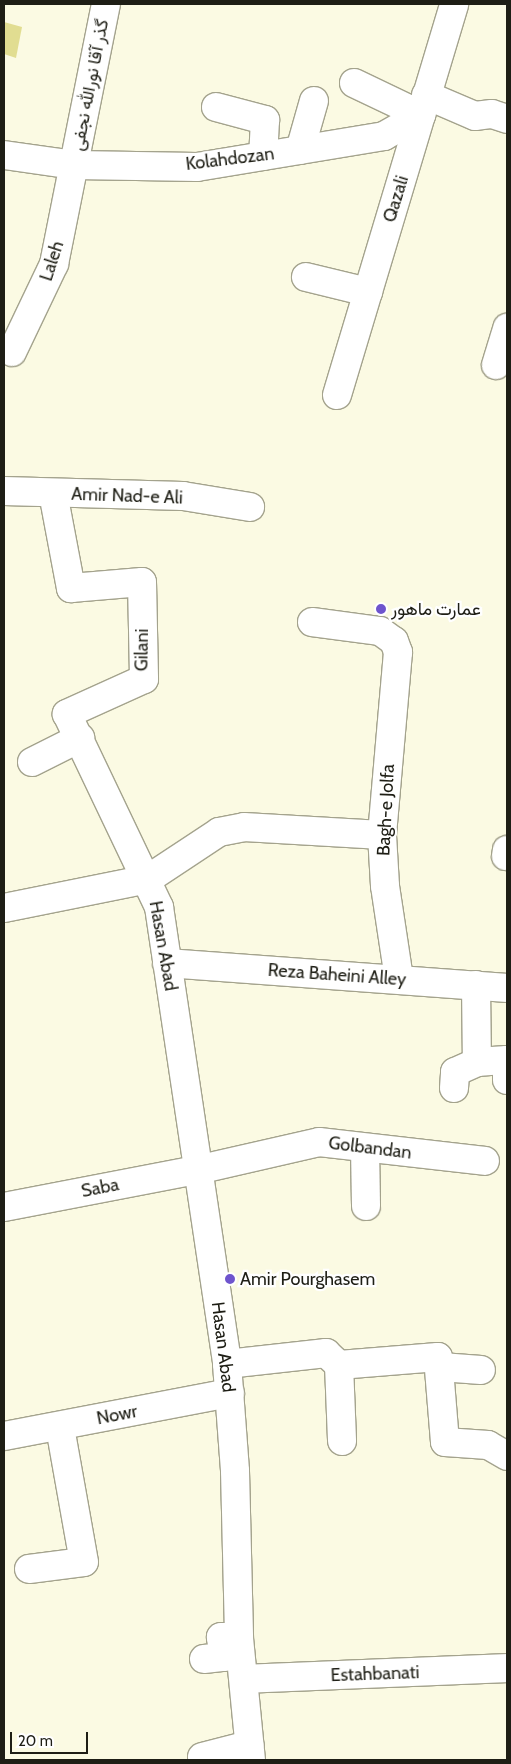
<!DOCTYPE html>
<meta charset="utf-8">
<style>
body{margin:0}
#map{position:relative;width:511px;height:1764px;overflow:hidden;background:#fbfae3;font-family:Cabin,Vazirmatn,sans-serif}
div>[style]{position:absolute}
.building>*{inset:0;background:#e1dd91}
.roads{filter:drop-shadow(1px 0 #a4a38d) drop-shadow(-1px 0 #a4a38d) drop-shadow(0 1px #a4a38d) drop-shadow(0 -1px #a4a38d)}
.minor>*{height:28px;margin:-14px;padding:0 14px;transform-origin:14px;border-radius:14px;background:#fff}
.dots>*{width:14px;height:14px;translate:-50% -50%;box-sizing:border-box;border:2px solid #fff;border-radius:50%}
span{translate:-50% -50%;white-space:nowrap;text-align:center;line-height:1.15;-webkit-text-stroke:4.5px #fff;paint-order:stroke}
.street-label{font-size:18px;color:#1e1e15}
.poi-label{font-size:18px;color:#1e1e15}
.left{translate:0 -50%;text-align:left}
.frame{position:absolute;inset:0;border:5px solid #1e1e15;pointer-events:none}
.scale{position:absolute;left:10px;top:1732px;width:78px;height:22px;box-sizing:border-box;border:2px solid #1e1e15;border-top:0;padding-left:6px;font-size:15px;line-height:18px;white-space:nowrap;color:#1e1e15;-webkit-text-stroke:4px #fff;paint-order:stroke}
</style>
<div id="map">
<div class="building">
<div style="clip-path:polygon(4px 22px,22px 27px,16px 58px,4px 54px)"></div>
</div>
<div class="roads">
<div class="minor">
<div style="left:354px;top:83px;width:74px;rotate:25.5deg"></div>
<div style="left:426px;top:95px;width:53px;rotate:23.2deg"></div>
<div style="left:475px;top:116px;width:17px;rotate:-7deg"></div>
<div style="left:492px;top:114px;width:16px;rotate:18deg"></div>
<div style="left:216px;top:107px;width:51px;rotate:14.9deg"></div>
<div style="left:265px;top:120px;width:36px;rotate:93deg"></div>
<div style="left:300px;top:150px;width:51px;rotate:-74.1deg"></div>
<div style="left:4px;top:155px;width:72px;rotate:8deg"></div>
<div style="left:75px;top:165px;width:122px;rotate:0.9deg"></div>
<div style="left:197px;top:167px;width:190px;rotate:-9.4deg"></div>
<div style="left:384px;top:136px;width:43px;rotate:-29.6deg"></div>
<div style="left:306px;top:277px;width:64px;rotate:13.6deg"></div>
<div style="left:12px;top:352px;width:98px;rotate:-64.5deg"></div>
<div style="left:54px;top:264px;width:265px;rotate:-78.7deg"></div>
<div style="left:496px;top:365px;width:39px;rotate:-73deg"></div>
<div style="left:337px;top:395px;width:408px;rotate:-73.3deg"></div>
<div style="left:4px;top:491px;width:179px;rotate:1.6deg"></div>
<div style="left:183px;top:496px;width:68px;rotate:9.3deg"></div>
<div style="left:53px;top:493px;width:97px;rotate:79.3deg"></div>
<div style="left:71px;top:588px;width:71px;rotate:-4.8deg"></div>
<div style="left:142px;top:582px;width:97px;rotate:88.8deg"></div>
<div style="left:144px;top:679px;width:85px;rotate:155.6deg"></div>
<div style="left:67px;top:714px;width:214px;rotate:64.5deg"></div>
<div style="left:159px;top:907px;width:462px;rotate:81.5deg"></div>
<div style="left:227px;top:1364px;width:107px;rotate:85.7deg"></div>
<div style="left:235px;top:1471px;width:167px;rotate:88.6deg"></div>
<div style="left:239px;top:1638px;width:123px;rotate:84.4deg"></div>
<div style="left:312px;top:622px;width:69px;rotate:7.5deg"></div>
<div style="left:380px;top:631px;width:17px;rotate:36deg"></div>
<div style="left:394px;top:641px;width:12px;rotate:70deg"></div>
<div style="left:398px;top:652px;width:184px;rotate:95deg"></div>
<div style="left:382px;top:835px;width:51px;rotate:86.6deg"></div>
<div style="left:385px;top:886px;width:94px;rotate:81.4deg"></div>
<div style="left:32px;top:762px;width:54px;rotate:-26.6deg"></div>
<div style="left:506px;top:856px;width:6px;rotate:-81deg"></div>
<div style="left:4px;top:908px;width:147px;rotate:-11.4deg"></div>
<div style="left:148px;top:879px;width:85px;rotate:-33.5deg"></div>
<div style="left:219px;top:832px;width:25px;rotate:-11deg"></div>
<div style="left:244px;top:827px;width:138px;rotate:3.3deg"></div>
<div style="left:167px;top:963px;width:341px;rotate:4.2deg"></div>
<div style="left:476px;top:985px;width:77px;rotate:89.3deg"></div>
<div style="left:454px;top:1088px;width:16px;rotate:-86deg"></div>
<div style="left:455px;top:1072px;width:24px;rotate:-24deg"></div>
<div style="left:477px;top:1062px;width:30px;rotate:-4deg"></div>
<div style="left:507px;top:1060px;width:20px;rotate:90deg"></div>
<div style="left:365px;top:1148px;width:58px;rotate:89deg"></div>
<div style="left:4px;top:1207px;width:197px;rotate:-10.9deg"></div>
<div style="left:197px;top:1170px;width:125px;rotate:-12.9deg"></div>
<div style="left:319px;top:1142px;width:167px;rotate:6.5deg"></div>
<div style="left:227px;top:1364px;width:100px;rotate:-6.3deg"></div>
<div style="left:326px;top:1353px;width:18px;rotate:43deg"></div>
<div style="left:339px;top:1365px;width:99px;rotate:-4.6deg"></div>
<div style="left:438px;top:1357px;width:85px;rotate:85.3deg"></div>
<div style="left:445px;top:1442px;width:43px;rotate:4deg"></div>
<div style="left:488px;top:1445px;width:22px;rotate:30deg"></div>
<div style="left:339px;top:1365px;width:76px;rotate:87.7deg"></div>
<div style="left:441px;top:1367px;width:40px;rotate:4.3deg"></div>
<div style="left:4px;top:1436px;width:230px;rotate:-10.8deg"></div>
<div style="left:29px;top:1569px;width:55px;rotate:-7.3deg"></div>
<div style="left:84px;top:1562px;width:137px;rotate:-100.1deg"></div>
<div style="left:204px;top:1659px;width:20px;rotate:-6deg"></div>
<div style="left:224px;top:1657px;width:20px;rotate:-99deg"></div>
<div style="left:221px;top:1637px;width:14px"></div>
<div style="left:244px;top:1679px;width:263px;rotate:-2.4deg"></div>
<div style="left:202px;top:1757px;width:49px;rotate:-14.3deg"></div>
</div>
</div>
<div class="dots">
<div style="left:381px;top:609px;background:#6e54cd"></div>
<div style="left:230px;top:1279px;background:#6e54cd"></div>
</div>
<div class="street-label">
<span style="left:90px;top:85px;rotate:-79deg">گذر آقا نورالله نجفی</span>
<span style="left:230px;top:159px;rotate:-7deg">Kolahdozan</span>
<span style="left:396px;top:199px;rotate:-73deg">Qazali</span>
<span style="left:52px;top:261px;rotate:-72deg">Laleh</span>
<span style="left:127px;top:496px;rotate:2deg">Amir Nad-e Ali</span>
<span style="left:142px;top:650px;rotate:-89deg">Gilani</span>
<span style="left:386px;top:810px;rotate:-87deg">Bagh-e Jolfa</span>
<span style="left:163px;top:946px;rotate:80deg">Hasan Abad</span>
<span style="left:337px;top:975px;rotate:4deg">Reza Baheini Alley</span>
<span style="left:370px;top:1148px;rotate:7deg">Golbandan</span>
<span style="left:100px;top:1188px;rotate:-11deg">Saba</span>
<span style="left:223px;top:1347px;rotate:83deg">Hasan Abad</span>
<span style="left:117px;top:1415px;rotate:-11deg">Nowr</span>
<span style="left:375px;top:1674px;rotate:-2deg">Estahbanati</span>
</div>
<div class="poi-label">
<span class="left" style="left:391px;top:609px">عمارت ماهور</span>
<span class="left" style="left:240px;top:1279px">Amir Pourghasem</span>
</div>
<div class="frame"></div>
<div class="scale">20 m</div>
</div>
